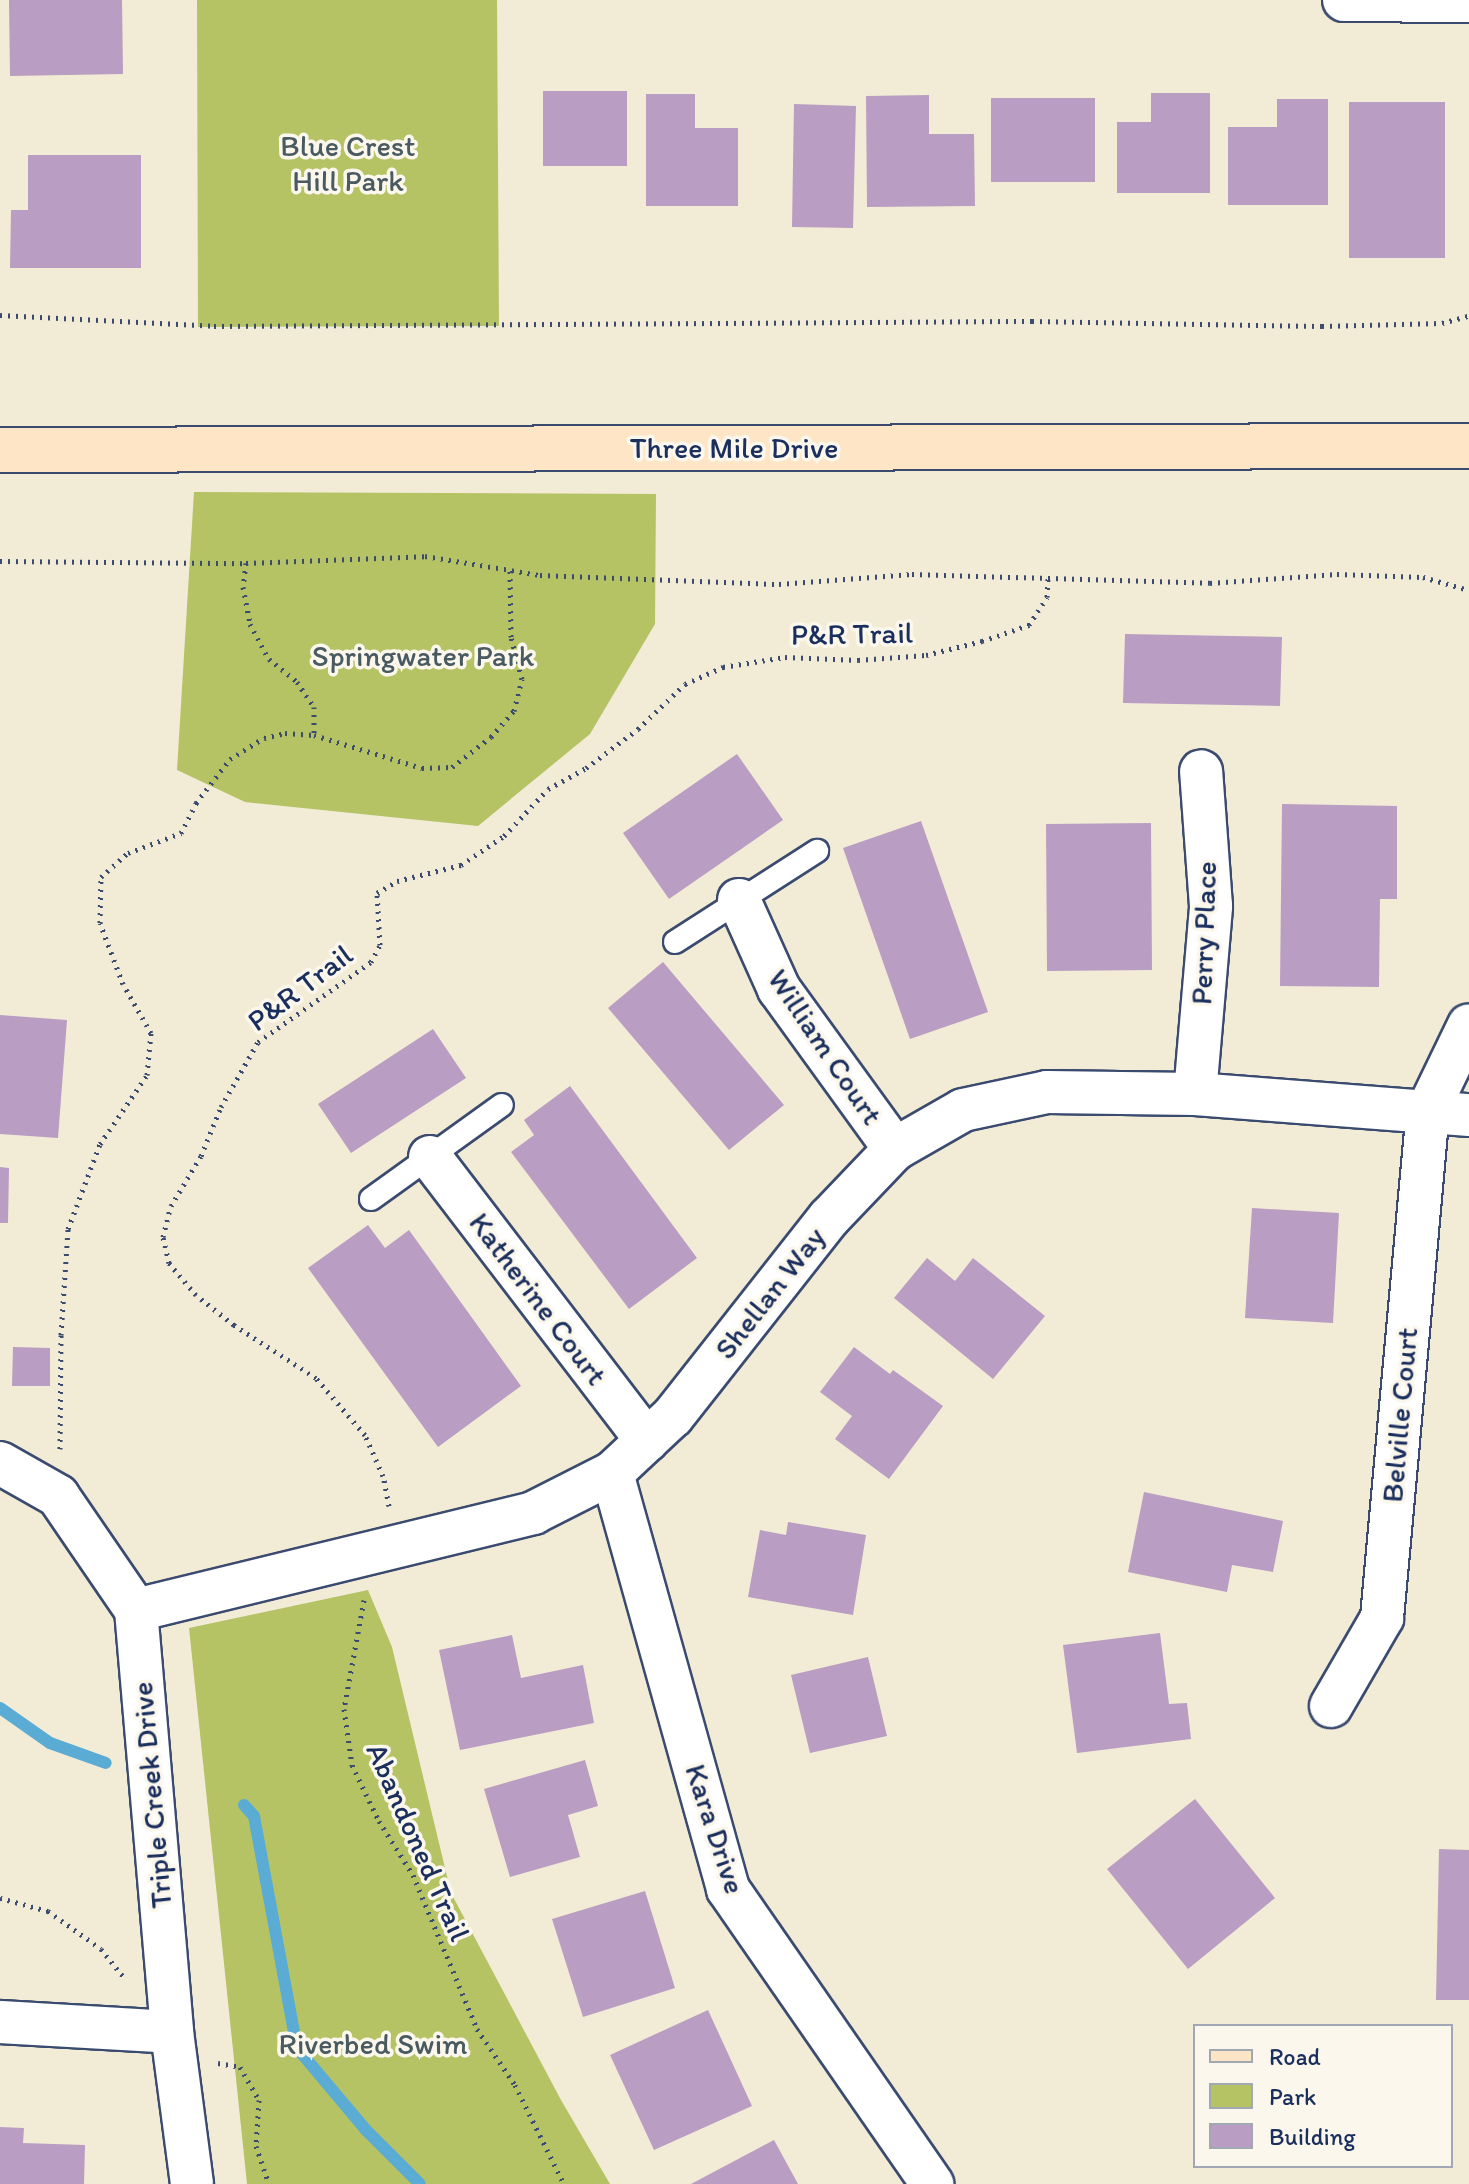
<!DOCTYPE html>
<style>
body{margin:0}
#map{position:relative;width:1469px;height:2184px;overflow:hidden;background:#f2ecd6;font-family:Itim,sans-serif}
div>[style]{position:absolute}
.green>*{inset:0;background:#b5c365}
.stream>*{height:12px;margin:-6px;padding:0 6px;transform-origin:6px;border-radius:6px;background:#5aacd5}
.building>*{inset:0;background:#b99dc2}
.path>*{height:5px;margin-top:-2.5px;transform-origin:0;background:repeating-linear-gradient(90deg,#3b4b70 0 2px,transparent 0 8px)}
.roads{filter:drop-shadow(2px 0 #3b4b70) drop-shadow(-2px 0 #3b4b70) drop-shadow(0 2px #3b4b70) drop-shadow(0 -2px #3b4b70)}
.service>*{height:22px;margin:-11px;padding:0 11px;transform-origin:11px;border-radius:11px;background:#fff}
.minor>*{height:42px;margin:-21px;padding:0 21px;transform-origin:21px;border-radius:21px;background:#fff}
.secondary>*{height:44px;margin:-22px;padding:0 22px;transform-origin:22px;border-radius:22px;background:#fde5c5}
span{translate:-50% -50%;white-space:nowrap;text-align:center;line-height:1.15;-webkit-text-stroke:7px #fbf7ec;paint-order:stroke}
.park-label{font-size:30px;color:#495b60}
.street-label{font-size:30px;color:#1b2f5e}
.legend{position:absolute;left:1193px;top:2024px;width:260px;height:144px;box-sizing:border-box;background:#fbf7ec;border:2px solid #a1a7b3;margin:0;padding:10px 14px;list-style:none;font-size:24px;color:#1b2f5e}
.legend li{display:flex;align-items:center;gap:16px;height:40px}
.legend b{width:40px;border:2px solid #a1a7b3}
</style>
<div id="map">
<div class="green">
<div style="clip-path:polygon(197px 0,497px 0,499px 326px,198px 327px)"></div>
<div style="clip-path:polygon(194px 492px,656px 494px,655px 624px,590px 734px,478px 826px,245px 802px,177px 770px)"></div>
<div style="clip-path:polygon(368px 1590px,392px 1647px,451px 1893px,561px 2100px,610px 2184px,247px 2184px,189px 1628px)"></div>
</div>
<div class="stream">
<div style="left:0;top:1708px;width:61px;rotate:35deg"></div>
<div style="left:50px;top:1743px;width:59px;rotate:19.7deg"></div>
<div style="left:244px;top:1805px;width:15px;rotate:48deg"></div>
<div style="left:254px;top:1816px;width:236px;rotate:79.5deg"></div>
<div style="left:297px;top:2048px;width:107px;rotate:49.9deg"></div>
<div style="left:366px;top:2130px;width:76px;rotate:45deg"></div>
</div>
<div class="building">
<div style="clip-path:polygon(9px 0,122px 0,123px 74px,10px 76px)"></div>
<div style="clip-path:polygon(543px 91px,627px 91px,627px 166px,543px 166px)"></div>
<div style="clip-path:polygon(1151px 93px,1210px 93px,1210px 193px,1117px 193px,1117px 122px,1151px 122px)"></div>
<div style="clip-path:polygon(646px 94px,695px 94px,695px 128px,738px 128px,738px 206px,646px 206px)"></div>
<div style="clip-path:polygon(929px 95px,929px 134px,974px 134px,975px 206px,867px 207px,866px 96px)"></div>
<div style="clip-path:polygon(991px 98px,1095px 98px,1095px 182px,991px 182px)"></div>
<div style="clip-path:polygon(1277px 99px,1328px 99px,1328px 205px,1228px 205px,1228px 127px,1277px 127px)"></div>
<div style="clip-path:polygon(1349px 102px,1445px 102px,1445px 258px,1349px 258px)"></div>
<div style="clip-path:polygon(794px 104px,856px 106px,853px 228px,792px 227px)"></div>
<div style="clip-path:polygon(28px 155px,141px 155px,141px 268px,10px 268px,11px 210px,28px 210px)"></div>
<div style="clip-path:polygon(1125px 634px,1282px 637px,1280px 706px,1123px 703px)"></div>
<div style="clip-path:polygon(737px 754px,783px 820px,669px 899px,623px 833px)"></div>
<div style="clip-path:polygon(1282px 804px,1397px 806px,1397px 899px,1380px 899px,1379px 987px,1280px 986px)"></div>
<div style="clip-path:polygon(921px 821px,988px 1012px,910px 1039px,843px 848px)"></div>
<div style="clip-path:polygon(1151px 823px,1152px 970px,1047px 971px,1046px 824px)"></div>
<div style="clip-path:polygon(663px 962px,784px 1105px,729px 1150px,608px 1008px)"></div>
<div style="clip-path:polygon(0 1015px,67px 1020px,58px 1138px,0 1134px)"></div>
<div style="clip-path:polygon(433px 1029px,466px 1078px,351px 1153px,318px 1104px)"></div>
<div style="clip-path:polygon(570px 1086px,697px 1258px,629px 1309px,511px 1152px,534px 1135px,524px 1120px)"></div>
<div style="clip-path:polygon(0 1167px,9px 1168px,8px 1223px,0 1223px)"></div>
<div style="clip-path:polygon(1252px 1208px,1339px 1213px,1333px 1323px,1245px 1318px)"></div>
<div style="clip-path:polygon(368px 1225px,385px 1248px,409px 1230px,521px 1386px,438px 1447px,308px 1268px)"></div>
<div style="clip-path:polygon(927px 1258px,955px 1281px,973px 1258px,1045px 1316px,993px 1379px,894px 1298px)"></div>
<div style="clip-path:polygon(13px 1347px,50px 1348px,50px 1386px,12px 1386px)"></div>
<div style="clip-path:polygon(854px 1347px,890px 1374px,893px 1370px,943px 1406px,889px 1479px,835px 1439px,852px 1416px,820px 1392px)"></div>
<div style="clip-path:polygon(1144px 1492px,1283px 1521px,1273px 1572px,1232px 1565px,1227px 1592px,1128px 1572px)"></div>
<div style="clip-path:polygon(788px 1522px,866px 1535px,853px 1615px,748px 1597px,760px 1530px,786px 1535px)"></div>
<div style="clip-path:polygon(1160px 1633px,1169px 1704px,1187px 1703px,1191px 1739px,1077px 1753px,1063px 1645px)"></div>
<div style="clip-path:polygon(512px 1635px,521px 1678px,583px 1665px,594px 1723px,460px 1750px,439px 1650px)"></div>
<div style="clip-path:polygon(868px 1657px,887px 1736px,810px 1753px,791px 1675px)"></div>
<div style="clip-path:polygon(585px 1760px,598px 1806px,568px 1815px,580px 1857px,510px 1877px,484px 1789px)"></div>
<div style="clip-path:polygon(1195px 1799px,1275px 1898px,1188px 1969px,1107px 1869px)"></div>
<div style="clip-path:polygon(1439px 1849px,1469px 1850px,1469px 2000px,1436px 2000px)"></div>
<div style="clip-path:polygon(645px 1891px,675px 1988px,583px 2017px,552px 1919px)"></div>
<div style="clip-path:polygon(708px 2010px,752px 2106px,654px 2150px,610px 2055px)"></div>
<div style="clip-path:polygon(0 2127px,24px 2128px,23px 2143px,85px 2145px,84px 2184px,0 2184px)"></div>
<div style="clip-path:polygon(774px 2140px,798px 2184px,691px 2184px)"></div>
</div>
<div class="path">
<div style="left:0;top:315px;width:214px;rotate:2.9deg"></div>
<div style="left:214px;top:326px;width:818px;rotate:-0.35deg"></div>
<div style="left:1032px;top:321px;width:290px;rotate:1deg"></div>
<div style="left:1322px;top:326px;width:120px;rotate:-1.4deg"></div>
<div style="left:1442px;top:323px;width:28px;rotate:-15deg"></div>
<div style="left:0;top:561px;width:246px;rotate:0.5deg"></div>
<div style="left:246px;top:563px;width:179px;rotate:-2.2deg"></div>
<div style="left:425px;top:556px;width:117px;rotate:9.4deg"></div>
<div style="left:540px;top:575px;width:239px;rotate:2.2deg"></div>
<div style="left:779px;top:584px;width:133px;rotate:-4.3deg"></div>
<div style="left:912px;top:574px;width:298px;rotate:1.7deg"></div>
<div style="left:1210px;top:583px;width:127px;rotate:-4.1deg"></div>
<div style="left:1337px;top:574px;width:86px;rotate:2deg"></div>
<div style="left:1423px;top:577px;width:48px;rotate:15.8deg"></div>
<div style="left:246px;top:563px;width:24px;rotate:97deg"></div>
<div style="left:243px;top:587px;width:38px;rotate:79deg"></div>
<div style="left:250px;top:624px;width:40px;rotate:62deg"></div>
<div style="left:269px;top:659px;width:36px;rotate:39deg"></div>
<div style="left:297px;top:682px;width:30px;rotate:56deg"></div>
<div style="left:314px;top:707px;width:28px;rotate:90deg"></div>
<div style="left:60px;top:1449px;width:114px;rotate:-89.5deg"></div>
<div style="left:61px;top:1335px;width:106px;rotate:-86.2deg"></div>
<div style="left:68px;top:1229px;width:91px;rotate:-69.4deg"></div>
<div style="left:100px;top:1144px;width:83px;rotate:-55.7deg"></div>
<div style="left:147px;top:1075px;width:42px;rotate:-84.6deg"></div>
<div style="left:151px;top:1033px;width:56px;rotate:-119.7deg"></div>
<div style="left:123px;top:984px;width:65px;rotate:-110.7deg"></div>
<div style="left:100px;top:923px;width:46px;rotate:-88.8deg"></div>
<div style="left:101px;top:877px;width:36px;rotate:-42deg"></div>
<div style="left:128px;top:853px;width:57px;rotate:-20.7deg"></div>
<div style="left:181px;top:833px;width:34px;rotate:-63deg"></div>
<div style="left:196px;top:803px;width:56px;rotate:-52.3deg"></div>
<div style="left:230px;top:759px;width:40px;rotate:-32deg"></div>
<div style="left:264px;top:738px;width:22px;rotate:-13deg"></div>
<div style="left:285px;top:733px;width:29px;rotate:4deg"></div>
<div style="left:314px;top:735px;width:113px;rotate:17deg"></div>
<div style="left:422px;top:768px;width:30px;rotate:-2deg"></div>
<div style="left:452px;top:767px;width:49px;rotate:-37.6deg"></div>
<div style="left:491px;top:737px;width:35px;rotate:-49deg"></div>
<div style="left:514px;top:711px;width:33px;rotate:-76deg"></div>
<div style="left:522px;top:679px;width:43px;rotate:-104.7deg"></div>
<div style="left:511px;top:637px;width:67px;rotate:-90.9deg"></div>
<div style="left:389px;top:1506px;width:31px;rotate:-101deg"></div>
<div style="left:383px;top:1476px;width:45px;rotate:-113.7deg"></div>
<div style="left:365px;top:1435px;width:75px;rotate:-130.7deg"></div>
<div style="left:316px;top:1378px;width:98px;rotate:-147.1deg"></div>
<div style="left:234px;top:1325px;width:48px;rotate:-141.7deg"></div>
<div style="left:196px;top:1295px;width:42px;rotate:-130.2deg"></div>
<div style="left:169px;top:1263px;width:27px;rotate:-103deg"></div>
<div style="left:163px;top:1237px;width:32px;rotate:-76deg"></div>
<div style="left:171px;top:1206px;width:58px;rotate:-59deg"></div>
<div style="left:201px;top:1156px;width:53px;rotate:-67.8deg"></div>
<div style="left:221px;top:1107px;width:75px;rotate:-60.4deg"></div>
<div style="left:258px;top:1042px;width:138px;rotate:-35.3deg"></div>
<div style="left:371px;top:962px;width:19px;rotate:-62deg"></div>
<div style="left:380px;top:945px;width:52px;rotate:-93.3deg"></div>
<div style="left:377px;top:893px;width:23px;rotate:-31deg"></div>
<div style="left:397px;top:881px;width:66px;rotate:-14deg"></div>
<div style="left:461px;top:865px;width:52px;rotate:-34deg"></div>
<div style="left:504px;top:836px;width:64px;rotate:-46.9deg"></div>
<div style="left:548px;top:789px;width:43px;rotate:-28.9deg"></div>
<div style="left:586px;top:768px;width:65px;rotate:-36.9deg"></div>
<div style="left:638px;top:729px;width:65px;rotate:-43.8deg"></div>
<div style="left:685px;top:684px;width:42px;rotate:-24.1deg"></div>
<div style="left:723px;top:667px;width:63px;rotate:-9.2deg"></div>
<div style="left:785px;top:657px;width:73px;rotate:2.4deg"></div>
<div style="left:858px;top:660px;width:68px;rotate:-4.2deg"></div>
<div style="left:926px;top:655px;width:58px;rotate:-14deg"></div>
<div style="left:982px;top:641px;width:50px;rotate:-18.8deg"></div>
<div style="left:1029px;top:625px;width:33px;rotate:-57deg"></div>
<div style="left:1047px;top:597px;width:20px;rotate:-87deg"></div>
<div style="left:364px;top:1600px;width:111px;rotate:100.4deg"></div>
<div style="left:344px;top:1709px;width:57px;rotate:81.9deg"></div>
<div style="left:352px;top:1765px;width:62px;rotate:64.3deg"></div>
<div style="left:379px;top:1821px;width:64px;rotate:57.8deg"></div>
<div style="left:413px;top:1875px;width:167px;rotate:67.4deg"></div>
<div style="left:477px;top:2029px;width:68px;rotate:55.8deg"></div>
<div style="left:515px;top:2085px;width:110px;rotate:63.7deg"></div>
<div style="left:0;top:1898px;width:50px;rotate:15.2deg"></div>
<div style="left:48px;top:1911px;width:65px;rotate:35.6deg"></div>
<div style="left:101px;top:1949px;width:36px;rotate:51deg"></div>
<div style="left:218px;top:2063px;width:22px;rotate:10deg"></div>
<div style="left:240px;top:2067px;width:38px;rotate:60deg"></div>
<div style="left:259px;top:2100px;width:46px;rotate:93.7deg"></div>
<div style="left:256px;top:2146px;width:40px;rotate:71.1deg"></div>
</div>
<div class="roads">
<div class="service">
<div style="left:675px;top:942px;width:169px;rotate:-32.7deg"></div>
<div style="left:371px;top:1199px;width:161px;rotate:-35.7deg"></div>
</div>
<div class="minor">
<div style="left:1344px;top:0;width:125px;rotate:0.5deg"></div>
<div style="left:739px;top:900px;width:98px;rotate:65.8deg"></div>
<div style="left:779px;top:989px;width:198px;rotate:54.1deg"></div>
<div style="left:1195px;top:1094px;width:189px;rotate:-85.1deg"></div>
<div style="left:1211px;top:906px;width:135px;rotate:-94.2deg"></div>
<div style="left:430px;top:1157px;width:357px;rotate:52.6deg"></div>
<div style="left:0;top:1463px;width:67px;rotate:29.6deg"></div>
<div style="left:58px;top:1496px;width:138px;rotate:55.6deg"></div>
<div style="left:136px;top:1610px;width:424px;rotate:85.1deg"></div>
<div style="left:172px;top:2032px;width:153px;rotate:82.5deg"></div>
<div style="left:612px;top:1473px;width:432px;rotate:74.4deg"></div>
<div style="left:728px;top:1889px;width:359px;rotate:55.3deg"></div>
<div style="left:136px;top:1610px;width:409px;rotate:-13.7deg"></div>
<div style="left:533px;top:1513px;width:89px;rotate:-26.9deg"></div>
<div style="left:612px;top:1473px;width:83px;rotate:-43.1deg"></div>
<div style="left:673px;top:1416px;width:252px;rotate:-51.8deg"></div>
<div style="left:829px;top:1218px;width:95px;rotate:-46.3deg"></div>
<div style="left:895px;top:1149px;width:78px;rotate:-29.8deg"></div>
<div style="left:963px;top:1110px;width:86px;rotate:-12.1deg"></div>
<div style="left:1047px;top:1092px;width:148px;rotate:0.8deg"></div>
<div style="left:1195px;top:1094px;width:275px;rotate:4.4deg"></div>
<div style="left:1331px;top:1706px;width:102px;rotate:-59.9deg"></div>
<div style="left:1382px;top:1618px;width:510px;rotate:-84.83deg"></div>
<div style="left:1428px;top:1110px;width:94px;rotate:-64.2deg"></div>
<div style="left:0;top:2022px;width:172px;rotate:3.3deg"></div>
</div>
<div class="secondary">
<div style="left:0;top:450px;width:1469px;rotate:-0.16deg"></div>
</div>
</div>
<div class="park-label">
<span style="left:348px;top:163px">Blue Crest<br>Hill Park</span>
<span style="left:423px;top:656px">Springwater Park</span>
<span style="left:373px;top:2044px">Riverbed Swim</span>
</div>
<div class="street-label">
<span style="left:734px;top:448px">Three Mile Drive</span>
<span style="left:852px;top:634px;rotate:-1deg">P&amp;R Trail</span>
<span style="left:1204px;top:933px;rotate:-88deg">Perry Place</span>
<span style="left:300px;top:988px;rotate:-37deg">P&amp;R Trail</span>
<span style="left:825px;top:1047px;rotate:56deg">William Court</span>
<span style="left:770px;top:1293px;rotate:-52deg">Shellan Way</span>
<span style="left:538px;top:1299px;rotate:53deg">Katherine Court</span>
<span style="left:1400px;top:1415px;rotate:-85deg">Belville Court</span>
<span style="left:152px;top:1795px;rotate:-95deg">Triple Creek Drive</span>
<span style="left:715px;top:1829px;rotate:72deg">Kara Drive</span>
<span style="left:418px;top:1842px;rotate:66deg">Abandoned Trail</span>
</div>
<ul class="legend">
<li><b style="height:10px;background:#fde5c5"></b>Road</li>
<li><b style="height:22px;background:#b5c365"></b>Park</li>
<li><b style="height:22px;background:#b99dc2"></b>Building</li>
</ul>
</div>
